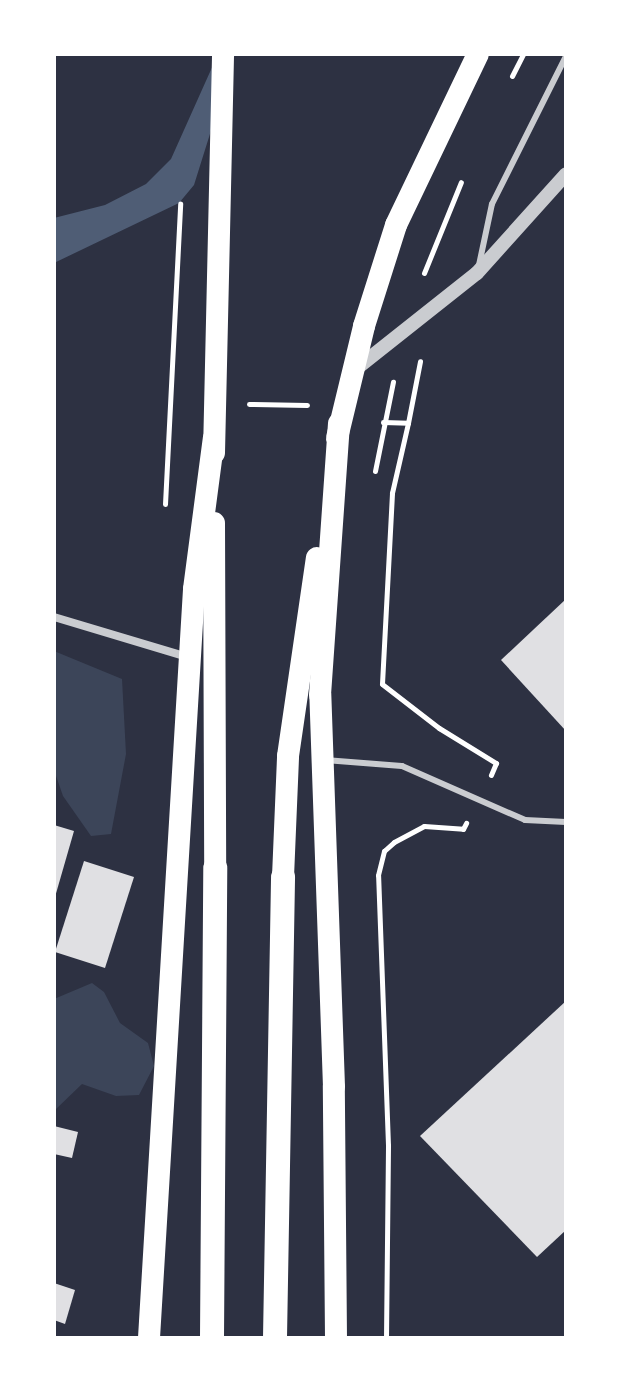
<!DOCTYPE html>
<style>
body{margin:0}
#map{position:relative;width:620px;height:1392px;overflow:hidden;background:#2d3142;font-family:"DM Sans",sans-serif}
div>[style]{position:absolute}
.green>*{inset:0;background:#3c4559}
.water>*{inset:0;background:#4f5d75}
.building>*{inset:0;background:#e0e0e3}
.path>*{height:5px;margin:-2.5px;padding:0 2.5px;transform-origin:2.5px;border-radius:2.5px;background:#fff}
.service>*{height:6px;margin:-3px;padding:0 3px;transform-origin:3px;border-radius:3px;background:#caccd0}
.minor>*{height:8px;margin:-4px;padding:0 4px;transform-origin:4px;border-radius:4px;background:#caccd0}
.tertiary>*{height:14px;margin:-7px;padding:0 7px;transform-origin:7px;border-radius:7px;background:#caccd0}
.trunk>*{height:22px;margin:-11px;padding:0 11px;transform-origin:11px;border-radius:11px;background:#fff}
.motorway>*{height:24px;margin:-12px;padding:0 12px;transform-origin:12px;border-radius:12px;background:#fff}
span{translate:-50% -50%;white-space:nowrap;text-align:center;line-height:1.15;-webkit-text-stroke:8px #fff;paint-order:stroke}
.frame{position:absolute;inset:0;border:56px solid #fff;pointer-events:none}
</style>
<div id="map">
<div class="green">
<div style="clip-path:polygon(54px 651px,122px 679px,126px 754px,111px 834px,91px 836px,63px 796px,54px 770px)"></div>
<div style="clip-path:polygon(92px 983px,104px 992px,120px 1023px,148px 1043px,154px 1066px,139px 1095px,116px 1096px,82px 1084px,54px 1111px,54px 999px)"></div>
</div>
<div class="water">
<div style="clip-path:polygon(218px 54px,235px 54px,194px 185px,179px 203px,54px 263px,54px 218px,105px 205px,146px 184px,171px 159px)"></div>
</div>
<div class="building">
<div style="clip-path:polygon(566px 599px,566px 731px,501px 660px)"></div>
<div style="clip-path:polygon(54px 825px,74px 831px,55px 897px,54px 897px)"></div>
<div style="clip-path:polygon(84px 861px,134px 877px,105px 968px,55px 952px)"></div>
<div style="clip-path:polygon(566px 1001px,566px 1230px,537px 1257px,420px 1136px)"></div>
<div style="clip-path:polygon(54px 1126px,78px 1132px,72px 1158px,54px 1154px)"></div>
<div style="clip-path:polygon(54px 1283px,75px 1290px,65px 1324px,54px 1320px)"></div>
</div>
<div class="path">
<div style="left:512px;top:76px;width:25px;rotate:-63deg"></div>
<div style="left:424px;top:273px;width:98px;rotate:-67.9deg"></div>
<div style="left:249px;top:404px;width:58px;rotate:1deg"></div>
<div style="left:383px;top:422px;width:25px;rotate:2deg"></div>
<div style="left:408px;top:423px;width:72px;rotate:102.9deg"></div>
<div style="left:392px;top:493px;width:191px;rotate:93deg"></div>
<div style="left:382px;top:684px;width:72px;rotate:37.7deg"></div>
<div style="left:439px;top:728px;width:67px;rotate:31.6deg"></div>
<div style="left:496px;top:763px;width:13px;rotate:113deg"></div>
<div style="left:408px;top:423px;width:63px;rotate:-79deg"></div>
<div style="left:375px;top:471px;width:91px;rotate:-78.6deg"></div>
<div style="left:165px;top:504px;width:301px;rotate:-87.1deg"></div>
<div style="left:386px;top:1338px;width:193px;rotate:-89.4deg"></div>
<div style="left:388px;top:1145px;width:270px;rotate:-92.1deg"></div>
<div style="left:378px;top:875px;width:25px;rotate:-76deg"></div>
<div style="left:384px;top:851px;width:13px;rotate:-42deg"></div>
<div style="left:394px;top:842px;width:34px;rotate:-28deg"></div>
<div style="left:424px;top:826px;width:39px;rotate:4deg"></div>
<div style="left:463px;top:829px;width:7px;rotate:-63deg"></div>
</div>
<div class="service">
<div style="left:479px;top:265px;width:62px;rotate:-78deg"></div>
<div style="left:492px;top:204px;width:165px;rotate:-63.4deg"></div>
<div style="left:325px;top:760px;width:77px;rotate:4.5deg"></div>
<div style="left:402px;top:766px;width:134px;rotate:23.7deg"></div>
<div style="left:525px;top:820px;width:41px;rotate:2.8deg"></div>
</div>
<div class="minor">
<div style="left:54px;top:617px;width:139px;rotate:16.7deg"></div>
</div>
<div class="tertiary">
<div style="left:352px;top:372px;width:159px;rotate:-38.4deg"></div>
<div style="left:477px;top:273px;width:133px;rotate:-48deg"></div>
</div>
<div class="trunk">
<div style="left:337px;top:438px;width:115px;rotate:-76.4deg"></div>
<div style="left:364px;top:326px;width:106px;rotate:-72.4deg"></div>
<div style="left:396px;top:225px;width:190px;rotate:-64.4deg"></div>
<div style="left:214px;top:453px;width:399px;rotate:-88.7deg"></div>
<div style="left:214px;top:523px;width:345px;rotate:89.8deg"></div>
<div style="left:283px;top:877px;width:121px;rotate:-87.6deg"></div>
<div style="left:288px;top:756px;width:200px;rotate:-81.7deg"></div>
<div style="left:149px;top:1338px;width:750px;rotate:-86.56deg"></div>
<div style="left:194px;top:589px;width:152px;rotate:-82.5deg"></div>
<div style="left:336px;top:1338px;width:251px;rotate:-90.5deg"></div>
<div style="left:334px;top:1087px;width:392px;rotate:-92deg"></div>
<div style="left:320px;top:695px;width:272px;rotate:-86deg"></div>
</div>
<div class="motorway">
<div style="left:212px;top:1338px;width:470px;rotate:-89.6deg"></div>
<div style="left:275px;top:1338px;width:461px;rotate:-89deg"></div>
</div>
<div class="frame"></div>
</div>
